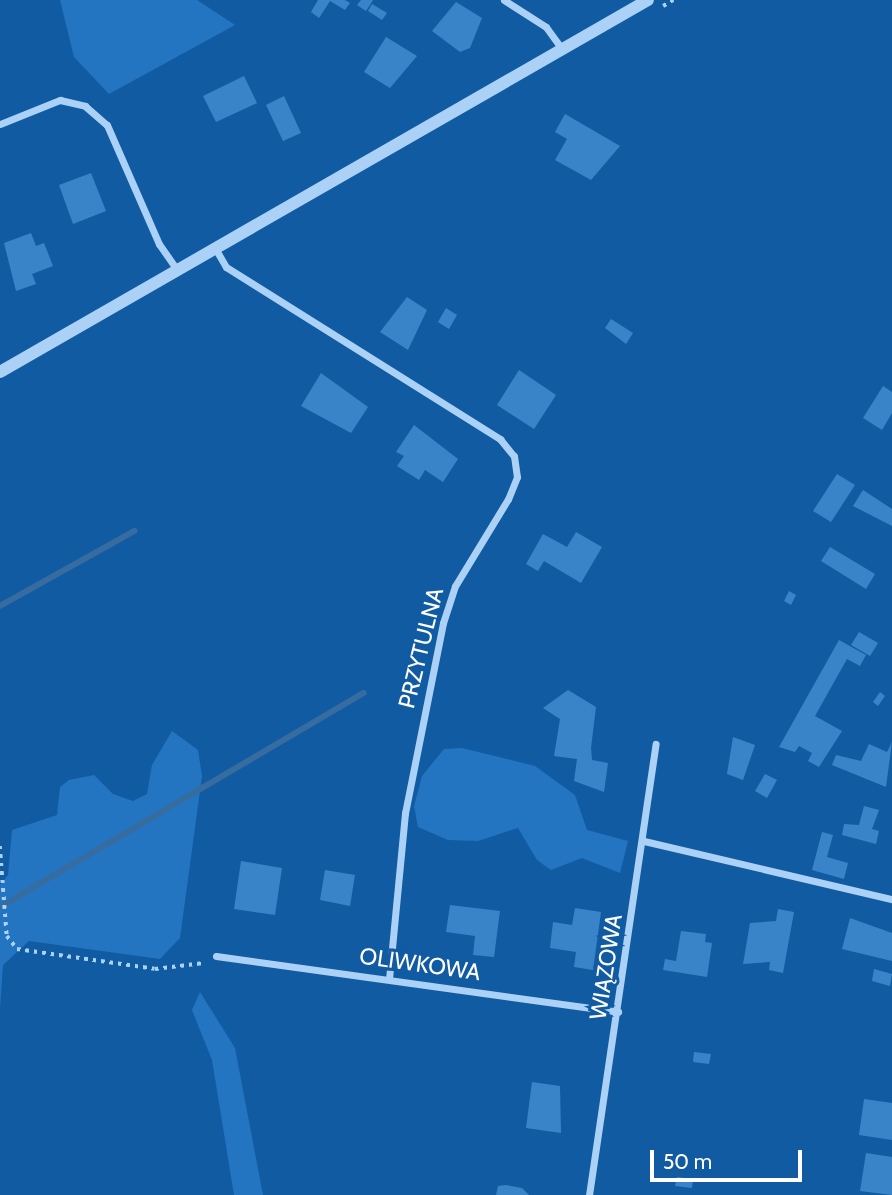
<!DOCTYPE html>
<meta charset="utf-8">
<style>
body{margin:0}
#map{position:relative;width:892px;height:1195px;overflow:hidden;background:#115ba3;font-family:Cabin,sans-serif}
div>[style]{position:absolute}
.green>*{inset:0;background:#2375c2}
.stream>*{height:6px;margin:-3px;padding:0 3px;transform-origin:3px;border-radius:3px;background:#376ca0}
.building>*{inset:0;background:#3984c9}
.path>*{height:3.5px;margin-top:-1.75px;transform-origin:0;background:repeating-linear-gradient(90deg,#abd2f6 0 3.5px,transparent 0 8.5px)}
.minor>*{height:7px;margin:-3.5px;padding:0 3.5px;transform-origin:3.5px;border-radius:3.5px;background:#abd2f6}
.tertiary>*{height:12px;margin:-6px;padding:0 6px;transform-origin:6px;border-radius:6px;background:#abd2f6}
span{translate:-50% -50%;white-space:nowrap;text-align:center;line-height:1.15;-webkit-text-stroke:6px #115ba3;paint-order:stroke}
.street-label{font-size:23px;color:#fff}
.scale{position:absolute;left:650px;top:1150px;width:152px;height:32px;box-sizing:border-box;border:4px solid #fff;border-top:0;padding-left:9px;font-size:21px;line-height:24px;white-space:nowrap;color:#fff;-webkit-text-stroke:5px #115ba3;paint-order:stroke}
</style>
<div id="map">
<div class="green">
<div style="clip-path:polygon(60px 0,197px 0,235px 25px,109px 94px,74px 57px)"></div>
<div style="clip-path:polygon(172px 731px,198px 750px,202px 776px,180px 938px,160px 959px,29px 941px,3px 965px,0 1008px,0 885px,8px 875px,12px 830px,57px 815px,60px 787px,69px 780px,94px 775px,113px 794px,133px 801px,147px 794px,152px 765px)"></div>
<div style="clip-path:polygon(462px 748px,535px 766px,575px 795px,587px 830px,628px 841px,620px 873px,582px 858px,551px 870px,537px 860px,518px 828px,478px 841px,448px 840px,418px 827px,414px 806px,422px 776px,444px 749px)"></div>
<div style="clip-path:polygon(200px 992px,235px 1048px,263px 1195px,234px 1195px,212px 1060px,192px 1010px)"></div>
</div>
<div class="stream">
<div style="left:0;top:606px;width:154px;rotate:-29.2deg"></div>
<div style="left:0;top:907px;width:422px;rotate:-30.5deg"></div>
</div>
<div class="building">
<div style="clip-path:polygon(318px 0,345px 0,350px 3px,345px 10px,330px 1px,319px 18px,311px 12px)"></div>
<div style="clip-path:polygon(361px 0,373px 0,366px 11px,357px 5px)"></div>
<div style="clip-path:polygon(456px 2px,482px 18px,470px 48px,460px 52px,432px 31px)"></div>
<div style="clip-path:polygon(372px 4px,387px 13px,382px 20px,368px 11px)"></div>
<div style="clip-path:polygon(386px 37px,417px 56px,390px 88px,364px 72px)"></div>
<div style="clip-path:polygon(244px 76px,257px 103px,216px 122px,203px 96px)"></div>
<div style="clip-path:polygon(284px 96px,301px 133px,283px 141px,266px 105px)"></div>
<div style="clip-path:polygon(565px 114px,620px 146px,591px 180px,555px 160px,567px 139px,555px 132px)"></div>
<div style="clip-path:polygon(91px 173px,106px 211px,73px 224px,59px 185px)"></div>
<div style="clip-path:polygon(31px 233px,36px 246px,44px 243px,53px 266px,32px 274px,36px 284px,16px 291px,4px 243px)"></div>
<div style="clip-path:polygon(407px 297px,427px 310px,408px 350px,380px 332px)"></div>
<div style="clip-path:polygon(446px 308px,457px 315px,449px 329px,438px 322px)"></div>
<div style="clip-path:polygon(611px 319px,633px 333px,626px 344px,605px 328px)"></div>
<div style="clip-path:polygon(519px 370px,556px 395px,534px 429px,497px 405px)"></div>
<div style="clip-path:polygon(321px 373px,368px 407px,351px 433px,301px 406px)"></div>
<div style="clip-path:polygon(883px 386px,892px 392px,892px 413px,882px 430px,863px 418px)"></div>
<div style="clip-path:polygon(414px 425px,458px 459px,443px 482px,425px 470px,419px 480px,397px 466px,404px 456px,396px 452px)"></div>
<div style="clip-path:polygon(837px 474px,855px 485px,831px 522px,813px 511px)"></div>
<div style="clip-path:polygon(863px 490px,892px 509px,892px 526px,853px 506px)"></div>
<div style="clip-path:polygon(576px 532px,602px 547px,581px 583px,544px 561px,538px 571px,526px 564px,543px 534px,567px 547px)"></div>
<div style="clip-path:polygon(830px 547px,875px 574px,866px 589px,821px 561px)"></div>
<div style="clip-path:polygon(789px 591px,796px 595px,791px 605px,784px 601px)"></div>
<div style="clip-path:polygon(859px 632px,878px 643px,870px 656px,851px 645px)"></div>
<div style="clip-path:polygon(839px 640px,866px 655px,860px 666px,847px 659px,815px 716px,842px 731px,819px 767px,808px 761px,812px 753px,799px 746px,795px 752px,779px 747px)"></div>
<div style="clip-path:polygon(568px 690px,596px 707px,591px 748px,592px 760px,608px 763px,604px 792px,574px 781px,577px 759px,554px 756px,560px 719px,543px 708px)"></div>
<div style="clip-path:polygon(880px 692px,885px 696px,878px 706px,873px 702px)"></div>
<div style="clip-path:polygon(733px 737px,755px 745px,743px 780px,727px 774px)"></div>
<div style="clip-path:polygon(892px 742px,886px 787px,832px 765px,836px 755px,861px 761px,869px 744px,887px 752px)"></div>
<div style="clip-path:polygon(765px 774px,777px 780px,767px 798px,755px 791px)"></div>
<div style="clip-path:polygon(864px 806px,879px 810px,872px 829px,879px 831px,876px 844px,842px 835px,844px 824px,859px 825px)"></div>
<div style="clip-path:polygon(822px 832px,833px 835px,827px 857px,848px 863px,844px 879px,812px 870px)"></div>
<div style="clip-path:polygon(241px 861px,282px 868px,275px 915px,234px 909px)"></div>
<div style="clip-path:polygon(325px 870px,355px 875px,350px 906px,320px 900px)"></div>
<div style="clip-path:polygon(450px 905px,500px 911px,494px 957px,473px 955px,475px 936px,446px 932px)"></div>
<div style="clip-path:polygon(575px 908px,601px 912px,593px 970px,574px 967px,576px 952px,550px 948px,553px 922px,572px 925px)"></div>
<div style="clip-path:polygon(778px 909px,794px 912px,783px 973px,769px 970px,770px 962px,743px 964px,750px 923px,776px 921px)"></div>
<div style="clip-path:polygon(850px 918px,892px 933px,892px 961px,842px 949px)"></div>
<div style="clip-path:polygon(681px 931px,706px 934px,705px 942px,712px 943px,707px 977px,663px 970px,665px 959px,676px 961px)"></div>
<div style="clip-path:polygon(874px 969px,892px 974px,890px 986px,872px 981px)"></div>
<div style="clip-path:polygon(694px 1052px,711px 1054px,709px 1064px,693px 1062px)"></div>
<div style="clip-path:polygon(532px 1082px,560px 1086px,561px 1133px,526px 1128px)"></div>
<div style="clip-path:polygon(864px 1099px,892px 1103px,892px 1140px,859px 1135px)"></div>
<div style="clip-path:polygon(866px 1153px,892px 1157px,892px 1195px,860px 1191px)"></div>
<div style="clip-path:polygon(677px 1177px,693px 1179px,692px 1188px,675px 1186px)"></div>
<div style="clip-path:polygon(506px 1185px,522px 1188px,529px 1195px,496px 1195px,498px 1186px)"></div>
</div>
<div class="path">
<div style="left:663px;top:6px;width:12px;rotate:-31deg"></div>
<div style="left:0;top:846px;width:90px;rotate:85.6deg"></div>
<div style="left:7px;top:936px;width:16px;rotate:52deg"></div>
<div style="left:17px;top:949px;width:139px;rotate:8.2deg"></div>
<div style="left:155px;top:969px;width:49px;rotate:-7deg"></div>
</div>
<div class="minor">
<div style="left:504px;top:0;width:50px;rotate:32.7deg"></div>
<div style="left:546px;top:27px;width:27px;rotate:54deg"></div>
<div style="left:0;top:124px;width:65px;rotate:-21.8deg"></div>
<div style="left:60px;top:100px;width:26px;rotate:13deg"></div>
<div style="left:85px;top:106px;width:29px;rotate:41deg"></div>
<div style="left:107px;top:125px;width:130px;rotate:66.4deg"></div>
<div style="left:159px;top:244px;width:32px;rotate:55deg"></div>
<div style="left:215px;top:248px;width:22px;rotate:60deg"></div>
<div style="left:226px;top:267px;width:324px;rotate:32.1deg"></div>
<div style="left:500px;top:439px;width:22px;rotate:51deg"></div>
<div style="left:514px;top:456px;width:21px;rotate:82deg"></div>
<div style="left:517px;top:477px;width:24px;rotate:112deg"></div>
<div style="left:508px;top:499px;width:102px;rotate:121.3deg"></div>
<div style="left:455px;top:586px;width:39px;rotate:108deg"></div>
<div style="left:443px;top:623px;width:194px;rotate:101.3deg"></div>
<div style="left:405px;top:813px;width:166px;rotate:95.5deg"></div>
<div style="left:644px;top:841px;width:255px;rotate:13.2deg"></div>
<div style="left:216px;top:956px;width:406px;rotate:7.9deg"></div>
<div style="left:589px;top:1195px;width:456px;rotate:-81.6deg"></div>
</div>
<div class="tertiary">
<div style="left:0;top:372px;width:747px;rotate:-29.86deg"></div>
</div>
<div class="street-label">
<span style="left:421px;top:648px;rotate:-76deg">PRZYTULNA</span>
<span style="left:420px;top:964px;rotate:8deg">OLIWKOWA</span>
<span style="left:606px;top:967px;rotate:-81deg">WIĄZOWA</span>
</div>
<div class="scale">50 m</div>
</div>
